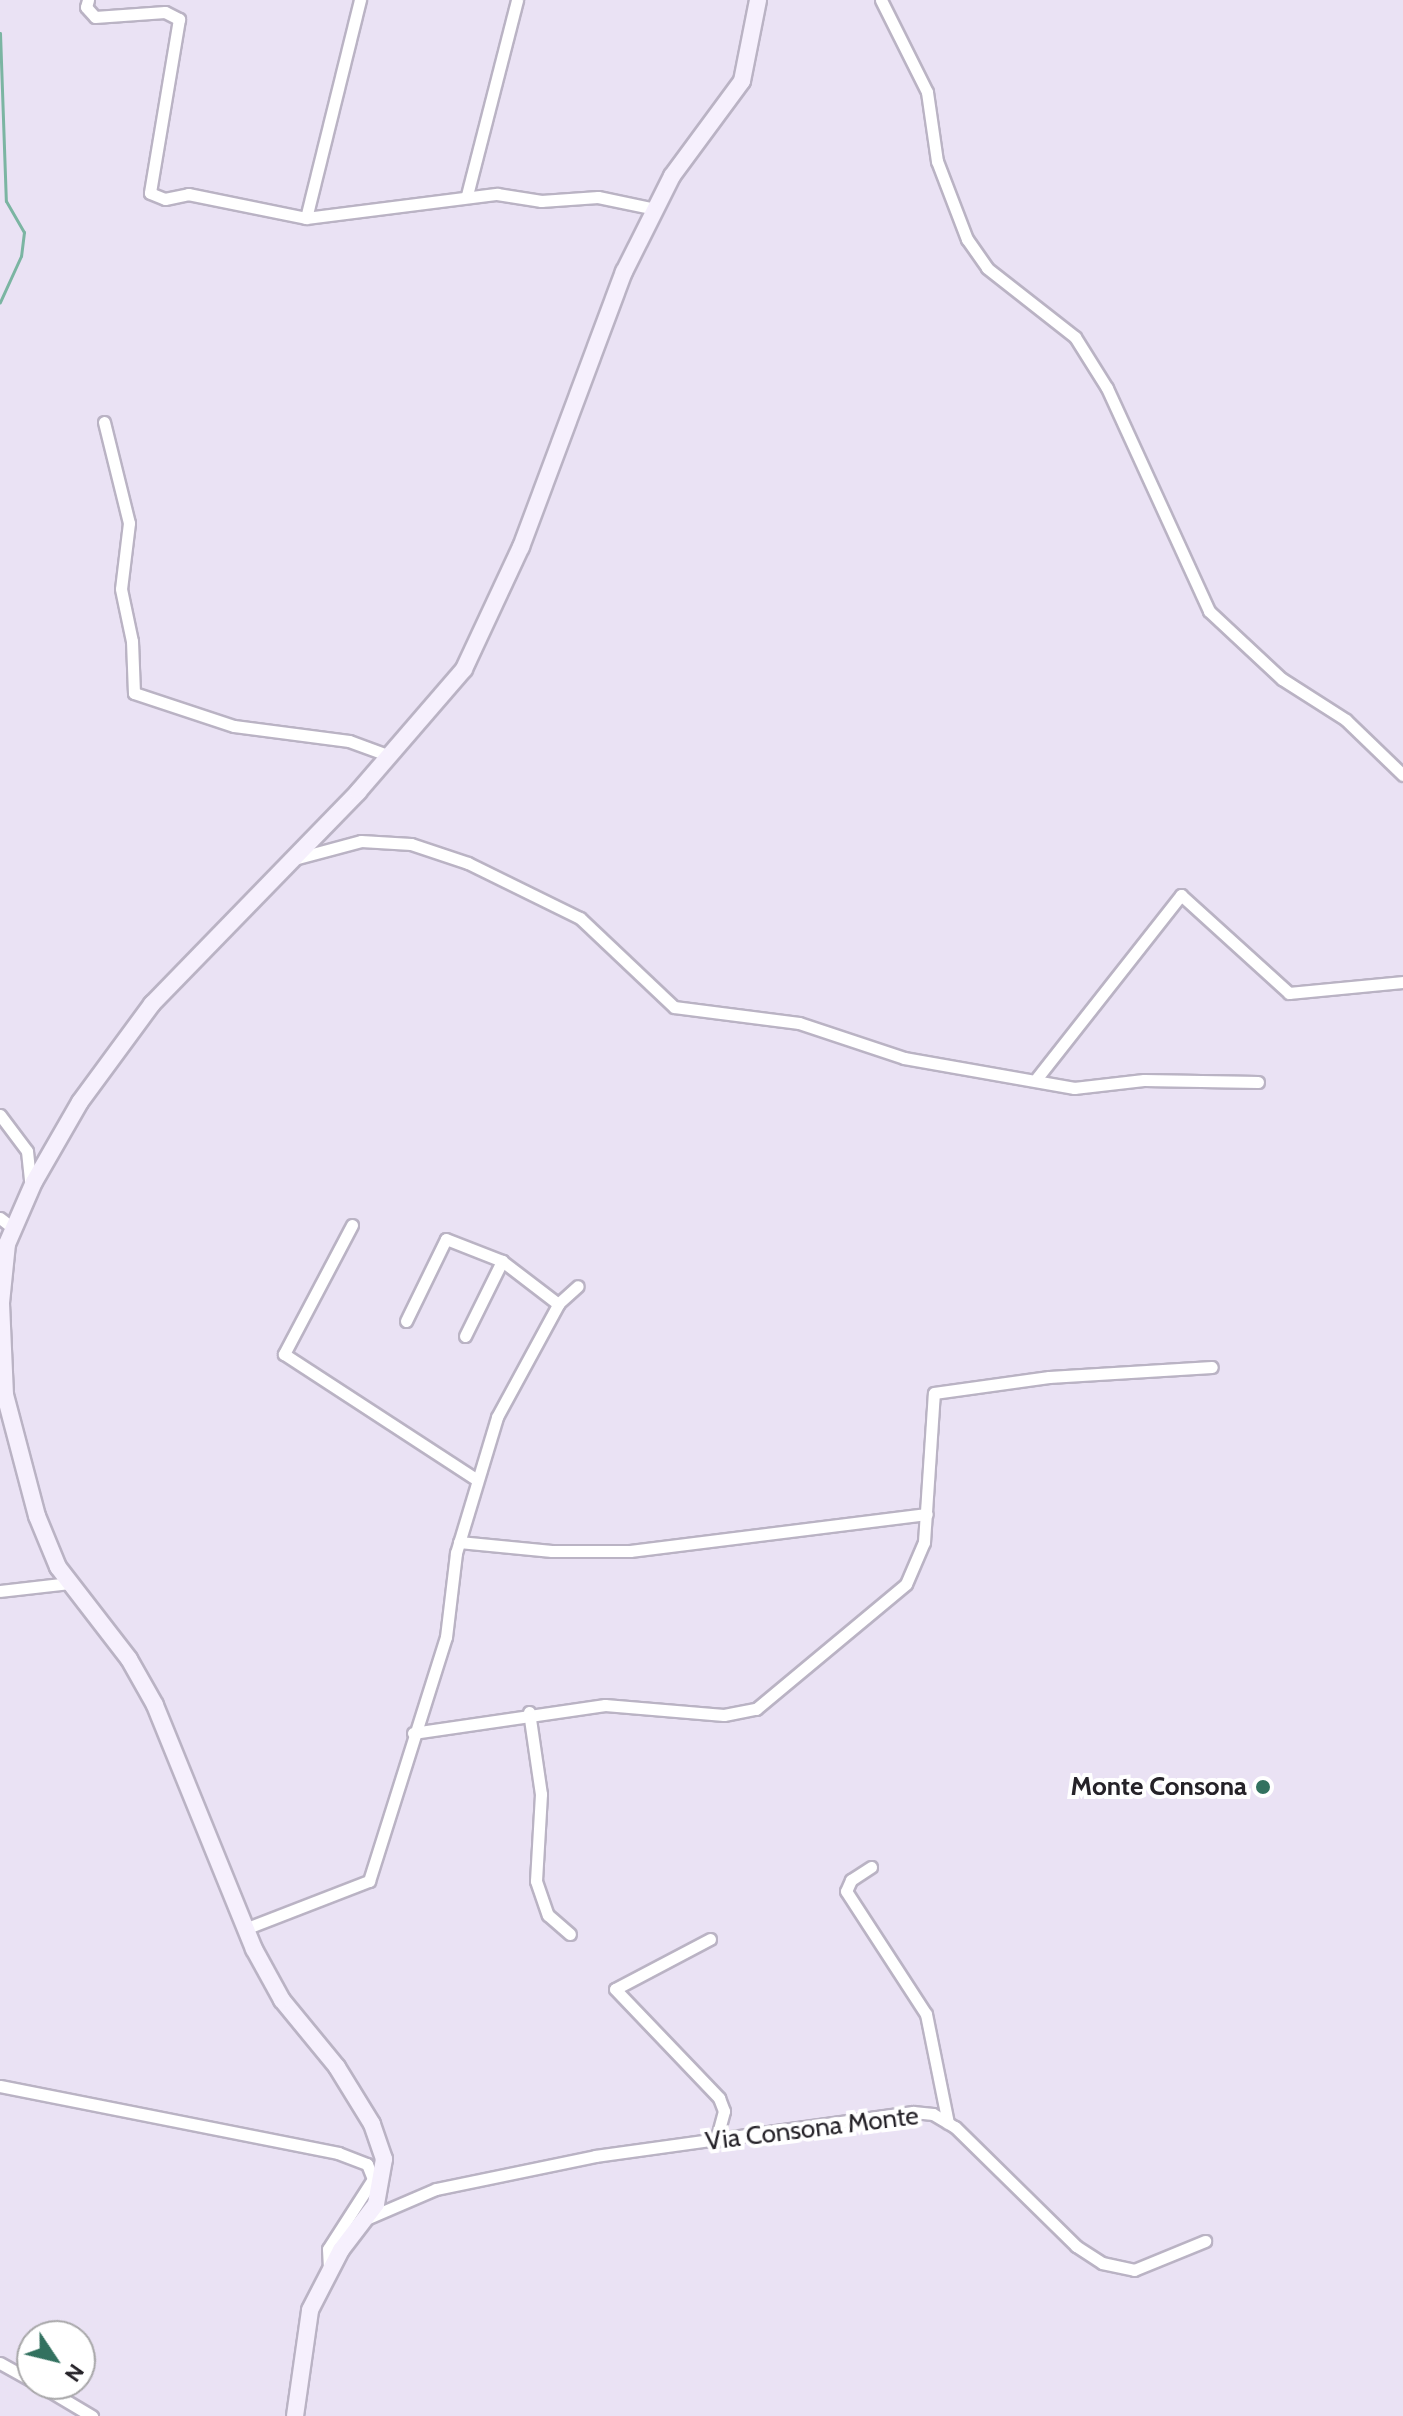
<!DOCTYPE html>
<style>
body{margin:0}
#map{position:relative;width:1403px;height:2416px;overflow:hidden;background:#eae2f4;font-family:Cabin,sans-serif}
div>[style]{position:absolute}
.stream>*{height:3px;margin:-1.5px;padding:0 1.5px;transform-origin:1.5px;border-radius:1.5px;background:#7bb5a2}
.roads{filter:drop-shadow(2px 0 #bab3c4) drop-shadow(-2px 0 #bab3c4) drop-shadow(0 2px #bab3c4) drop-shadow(0 -2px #bab3c4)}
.minor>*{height:11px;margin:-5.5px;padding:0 5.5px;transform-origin:5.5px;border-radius:5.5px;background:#fff}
.secondary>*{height:16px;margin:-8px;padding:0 8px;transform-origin:8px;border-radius:8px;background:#f6f0fd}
.dots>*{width:22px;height:22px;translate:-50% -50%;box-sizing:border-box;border:4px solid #fff;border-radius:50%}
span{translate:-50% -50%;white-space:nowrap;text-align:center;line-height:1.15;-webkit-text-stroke:8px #fff;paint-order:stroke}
.poi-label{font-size:26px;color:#252228;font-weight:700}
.right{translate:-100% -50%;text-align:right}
.street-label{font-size:26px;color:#252228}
.north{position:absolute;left:16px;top:2320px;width:80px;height:80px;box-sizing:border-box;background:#fff;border:2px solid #a8a7a9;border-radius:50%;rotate:125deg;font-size:22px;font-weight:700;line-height:32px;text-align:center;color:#252228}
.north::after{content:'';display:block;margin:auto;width:28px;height:36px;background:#32715f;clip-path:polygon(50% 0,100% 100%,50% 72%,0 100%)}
</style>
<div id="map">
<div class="stream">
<div style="left:0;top:33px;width:168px;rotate:88deg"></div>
<div style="left:6px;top:201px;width:36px;rotate:60deg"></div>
<div style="left:24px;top:232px;width:24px;rotate:97deg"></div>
<div style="left:21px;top:256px;width:51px;rotate:114.5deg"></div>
</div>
<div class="roads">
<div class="minor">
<div style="left:88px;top:0;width:7px;rotate:106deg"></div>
<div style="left:86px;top:7px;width:13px;rotate:48deg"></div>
<div style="left:95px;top:17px;width:70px;rotate:-4.1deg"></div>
<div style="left:165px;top:12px;width:16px;rotate:27deg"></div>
<div style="left:179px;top:19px;width:176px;rotate:99.5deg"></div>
<div style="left:150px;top:193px;width:16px;rotate:22deg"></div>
<div style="left:165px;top:199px;width:24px;rotate:-12deg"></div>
<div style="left:188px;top:194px;width:120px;rotate:11.5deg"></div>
<div style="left:306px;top:218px;width:193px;rotate:-7.2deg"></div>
<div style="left:497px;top:194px;width:45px;rotate:9deg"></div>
<div style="left:541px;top:201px;width:57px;rotate:-4deg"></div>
<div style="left:598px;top:197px;width:58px;rotate:11.9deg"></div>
<div style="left:881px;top:0;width:103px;rotate:63.4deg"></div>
<div style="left:927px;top:92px;width:70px;rotate:81.8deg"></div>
<div style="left:937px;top:161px;width:84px;rotate:69deg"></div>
<div style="left:967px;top:239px;width:35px;rotate:55deg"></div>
<div style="left:987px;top:268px;width:112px;rotate:38.1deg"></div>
<div style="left:1075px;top:337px;width:60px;rotate:57.9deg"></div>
<div style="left:1107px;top:388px;width:245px;rotate:65.4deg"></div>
<div style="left:1209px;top:611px;width:100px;rotate:43deg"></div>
<div style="left:1282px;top:679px;width:76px;rotate:32.6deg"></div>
<div style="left:1346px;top:720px;width:79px;rotate:44deg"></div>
<div style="left:467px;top:195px;width:201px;rotate:-75.6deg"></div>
<div style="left:306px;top:218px;width:225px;rotate:-76.1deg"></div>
<div style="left:104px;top:422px;width:104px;rotate:76.1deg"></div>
<div style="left:129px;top:523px;width:66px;rotate:96.9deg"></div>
<div style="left:121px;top:589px;width:53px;rotate:78.1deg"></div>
<div style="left:132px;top:641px;width:52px;rotate:87.8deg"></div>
<div style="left:134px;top:693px;width:105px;rotate:18.3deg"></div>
<div style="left:234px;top:726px;width:116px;rotate:7.4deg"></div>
<div style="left:349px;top:741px;width:44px;rotate:20.1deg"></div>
<div style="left:294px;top:859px;width:69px;rotate:-15deg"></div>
<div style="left:361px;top:841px;width:50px;rotate:3.4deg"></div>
<div style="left:411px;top:844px;width:60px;rotate:18.4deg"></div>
<div style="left:468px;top:863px;width:125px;rotate:26.2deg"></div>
<div style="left:580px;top:918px;width:129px;rotate:43.4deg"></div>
<div style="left:674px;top:1007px;width:126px;rotate:7.3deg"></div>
<div style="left:799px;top:1023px;width:111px;rotate:18.4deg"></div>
<div style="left:904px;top:1058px;width:173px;rotate:10deg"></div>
<div style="left:1074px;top:1088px;width:70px;rotate:-6.5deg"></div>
<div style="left:1144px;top:1080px;width:114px;rotate:1deg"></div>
<div style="left:1037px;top:1078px;width:233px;rotate:-51.8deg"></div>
<div style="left:1181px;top:895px;width:146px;rotate:42.2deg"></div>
<div style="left:1289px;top:993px;width:115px;rotate:-5.5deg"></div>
<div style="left:0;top:1115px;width:45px;rotate:53.1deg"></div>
<div style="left:27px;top:1151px;width:36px;rotate:84deg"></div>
<div style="left:0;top:1218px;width:18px;rotate:38deg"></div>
<div style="left:352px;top:1225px;width:146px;rotate:117.8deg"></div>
<div style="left:284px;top:1354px;width:230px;rotate:33.1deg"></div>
<div style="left:406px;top:1321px;width:91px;rotate:-64deg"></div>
<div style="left:446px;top:1239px;width:60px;rotate:21.4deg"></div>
<div style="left:502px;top:1261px;width:71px;rotate:37.5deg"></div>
<div style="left:465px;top:1336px;width:84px;rotate:-63.7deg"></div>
<div style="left:459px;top:1542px;width:93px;rotate:5.5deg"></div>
<div style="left:552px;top:1551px;width:78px"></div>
<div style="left:630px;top:1551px;width:299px;rotate:-7.1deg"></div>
<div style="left:0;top:1591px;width:69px;rotate:-6.6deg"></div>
<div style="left:529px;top:1712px;width:83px;rotate:81.7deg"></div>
<div style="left:541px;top:1794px;width:87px;rotate:93.3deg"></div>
<div style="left:536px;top:1881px;width:36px;rotate:71deg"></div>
<div style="left:548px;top:1915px;width:29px;rotate:41deg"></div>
<div style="left:413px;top:1733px;width:194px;rotate:-8.3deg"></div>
<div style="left:605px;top:1705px;width:119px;rotate:4.8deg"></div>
<div style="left:724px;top:1715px;width:33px;rotate:-11deg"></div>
<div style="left:756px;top:1709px;width:195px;rotate:-39.8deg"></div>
<div style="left:906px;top:1584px;width:46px;rotate:-66.8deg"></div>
<div style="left:924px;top:1542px;width:149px;rotate:-86.2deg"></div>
<div style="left:934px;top:1393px;width:116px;rotate:-7.9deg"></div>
<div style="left:1049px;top:1377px;width:163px;rotate:-3.5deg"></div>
<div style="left:871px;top:1867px;width:24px;rotate:147deg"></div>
<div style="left:851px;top:1880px;width:12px;rotate:114deg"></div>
<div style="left:846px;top:1891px;width:147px;rotate:57deg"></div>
<div style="left:926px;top:2014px;width:111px;rotate:78.6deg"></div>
<div style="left:245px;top:1929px;width:133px;rotate:-21.2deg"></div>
<div style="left:369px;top:1881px;width:256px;rotate:-72.5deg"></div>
<div style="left:446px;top:1637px;width:85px;rotate:-83.2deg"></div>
<div style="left:456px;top:1553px;width:142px;rotate:-73.2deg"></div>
<div style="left:497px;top:1417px;width:130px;rotate:-61.5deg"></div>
<div style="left:559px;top:1303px;width:25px;rotate:-42deg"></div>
<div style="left:710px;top:1939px;width:107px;rotate:152.2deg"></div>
<div style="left:615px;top:1989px;width:151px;rotate:46.3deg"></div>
<div style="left:719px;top:2098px;width:14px;rotate:69deg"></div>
<div style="left:724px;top:2111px;width:31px;rotate:105deg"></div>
<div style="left:0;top:2086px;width:345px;rotate:11.2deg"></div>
<div style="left:338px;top:2153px;width:31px;rotate:21deg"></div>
<div style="left:367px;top:2164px;width:16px;rotate:68deg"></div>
<div style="left:373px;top:2179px;width:83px;rotate:122.7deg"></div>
<div style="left:328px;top:2249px;width:20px;rotate:87deg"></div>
<div style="left:366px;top:2219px;width:76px;rotate:-23.2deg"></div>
<div style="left:436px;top:2189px;width:162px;rotate:-11.7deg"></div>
<div style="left:595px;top:2156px;width:321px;rotate:-7.9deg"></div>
<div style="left:913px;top:2112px;width:20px;rotate:6deg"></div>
<div style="left:933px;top:2114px;width:26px;rotate:31deg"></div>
<div style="left:955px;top:2127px;width:170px;rotate:44.5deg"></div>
<div style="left:1076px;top:2246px;width:31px;rotate:33deg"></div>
<div style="left:1102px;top:2263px;width:33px;rotate:12deg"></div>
<div style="left:1134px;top:2270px;width:77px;rotate:-22.2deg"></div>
<div style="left:0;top:2363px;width:37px;rotate:29deg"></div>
<div style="left:38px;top:2384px;width:63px;rotate:30.7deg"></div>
</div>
<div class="secondary">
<div style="left:295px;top:2416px;width:107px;rotate:-81.9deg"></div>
<div style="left:310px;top:2310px;width:68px;rotate:-62.7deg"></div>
<div style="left:341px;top:2250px;width:58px;rotate:-52.7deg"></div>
<div style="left:376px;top:2204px;width:46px;rotate:-79.9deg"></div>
<div style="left:384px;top:2159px;width:37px;rotate:-109deg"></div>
<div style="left:372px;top:2124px;width:67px;rotate:-121.6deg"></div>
<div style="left:337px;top:2067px;width:87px;rotate:-129.4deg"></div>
<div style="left:282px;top:2000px;width:58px;rotate:-118.8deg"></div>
<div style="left:254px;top:1949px;width:263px;rotate:-112.1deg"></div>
<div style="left:155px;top:1705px;width:53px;rotate:-119.5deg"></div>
<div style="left:129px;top:1659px;width:116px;rotate:-127.7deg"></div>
<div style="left:58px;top:1567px;width:55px;rotate:-112.4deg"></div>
<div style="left:37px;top:1516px;width:125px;rotate:-104.8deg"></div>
<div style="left:5px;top:1395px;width:92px;rotate:-92.5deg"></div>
<div style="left:1px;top:1303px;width:59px;rotate:-84.2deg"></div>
<div style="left:7px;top:1244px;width:68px;rotate:-66.5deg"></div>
<div style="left:34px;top:1182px;width:92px;rotate:-60.1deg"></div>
<div style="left:80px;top:1102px;width:122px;rotate:-53.7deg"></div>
<div style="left:152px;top:1004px;width:296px;rotate:-45.8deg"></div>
<div style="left:358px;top:792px;width:162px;rotate:-49.2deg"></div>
<div style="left:464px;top:669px;width:135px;rotate:-65deg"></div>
<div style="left:521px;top:547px;width:294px;rotate:-69.5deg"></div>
<div style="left:624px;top:272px;width:107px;rotate:-63.4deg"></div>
<div style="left:672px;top:176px;width:118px;rotate:-53.6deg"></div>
<div style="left:742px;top:81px;width:83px;rotate:-78.8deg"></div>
</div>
</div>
<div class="dots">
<div style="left:1263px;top:1787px;background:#32715f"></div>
</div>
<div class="poi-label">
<span class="right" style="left:1247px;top:1787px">Monte Consona</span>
</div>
<div class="street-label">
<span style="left:812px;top:2129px;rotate:-7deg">Via Consona Monte</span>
</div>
<div class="north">N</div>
</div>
